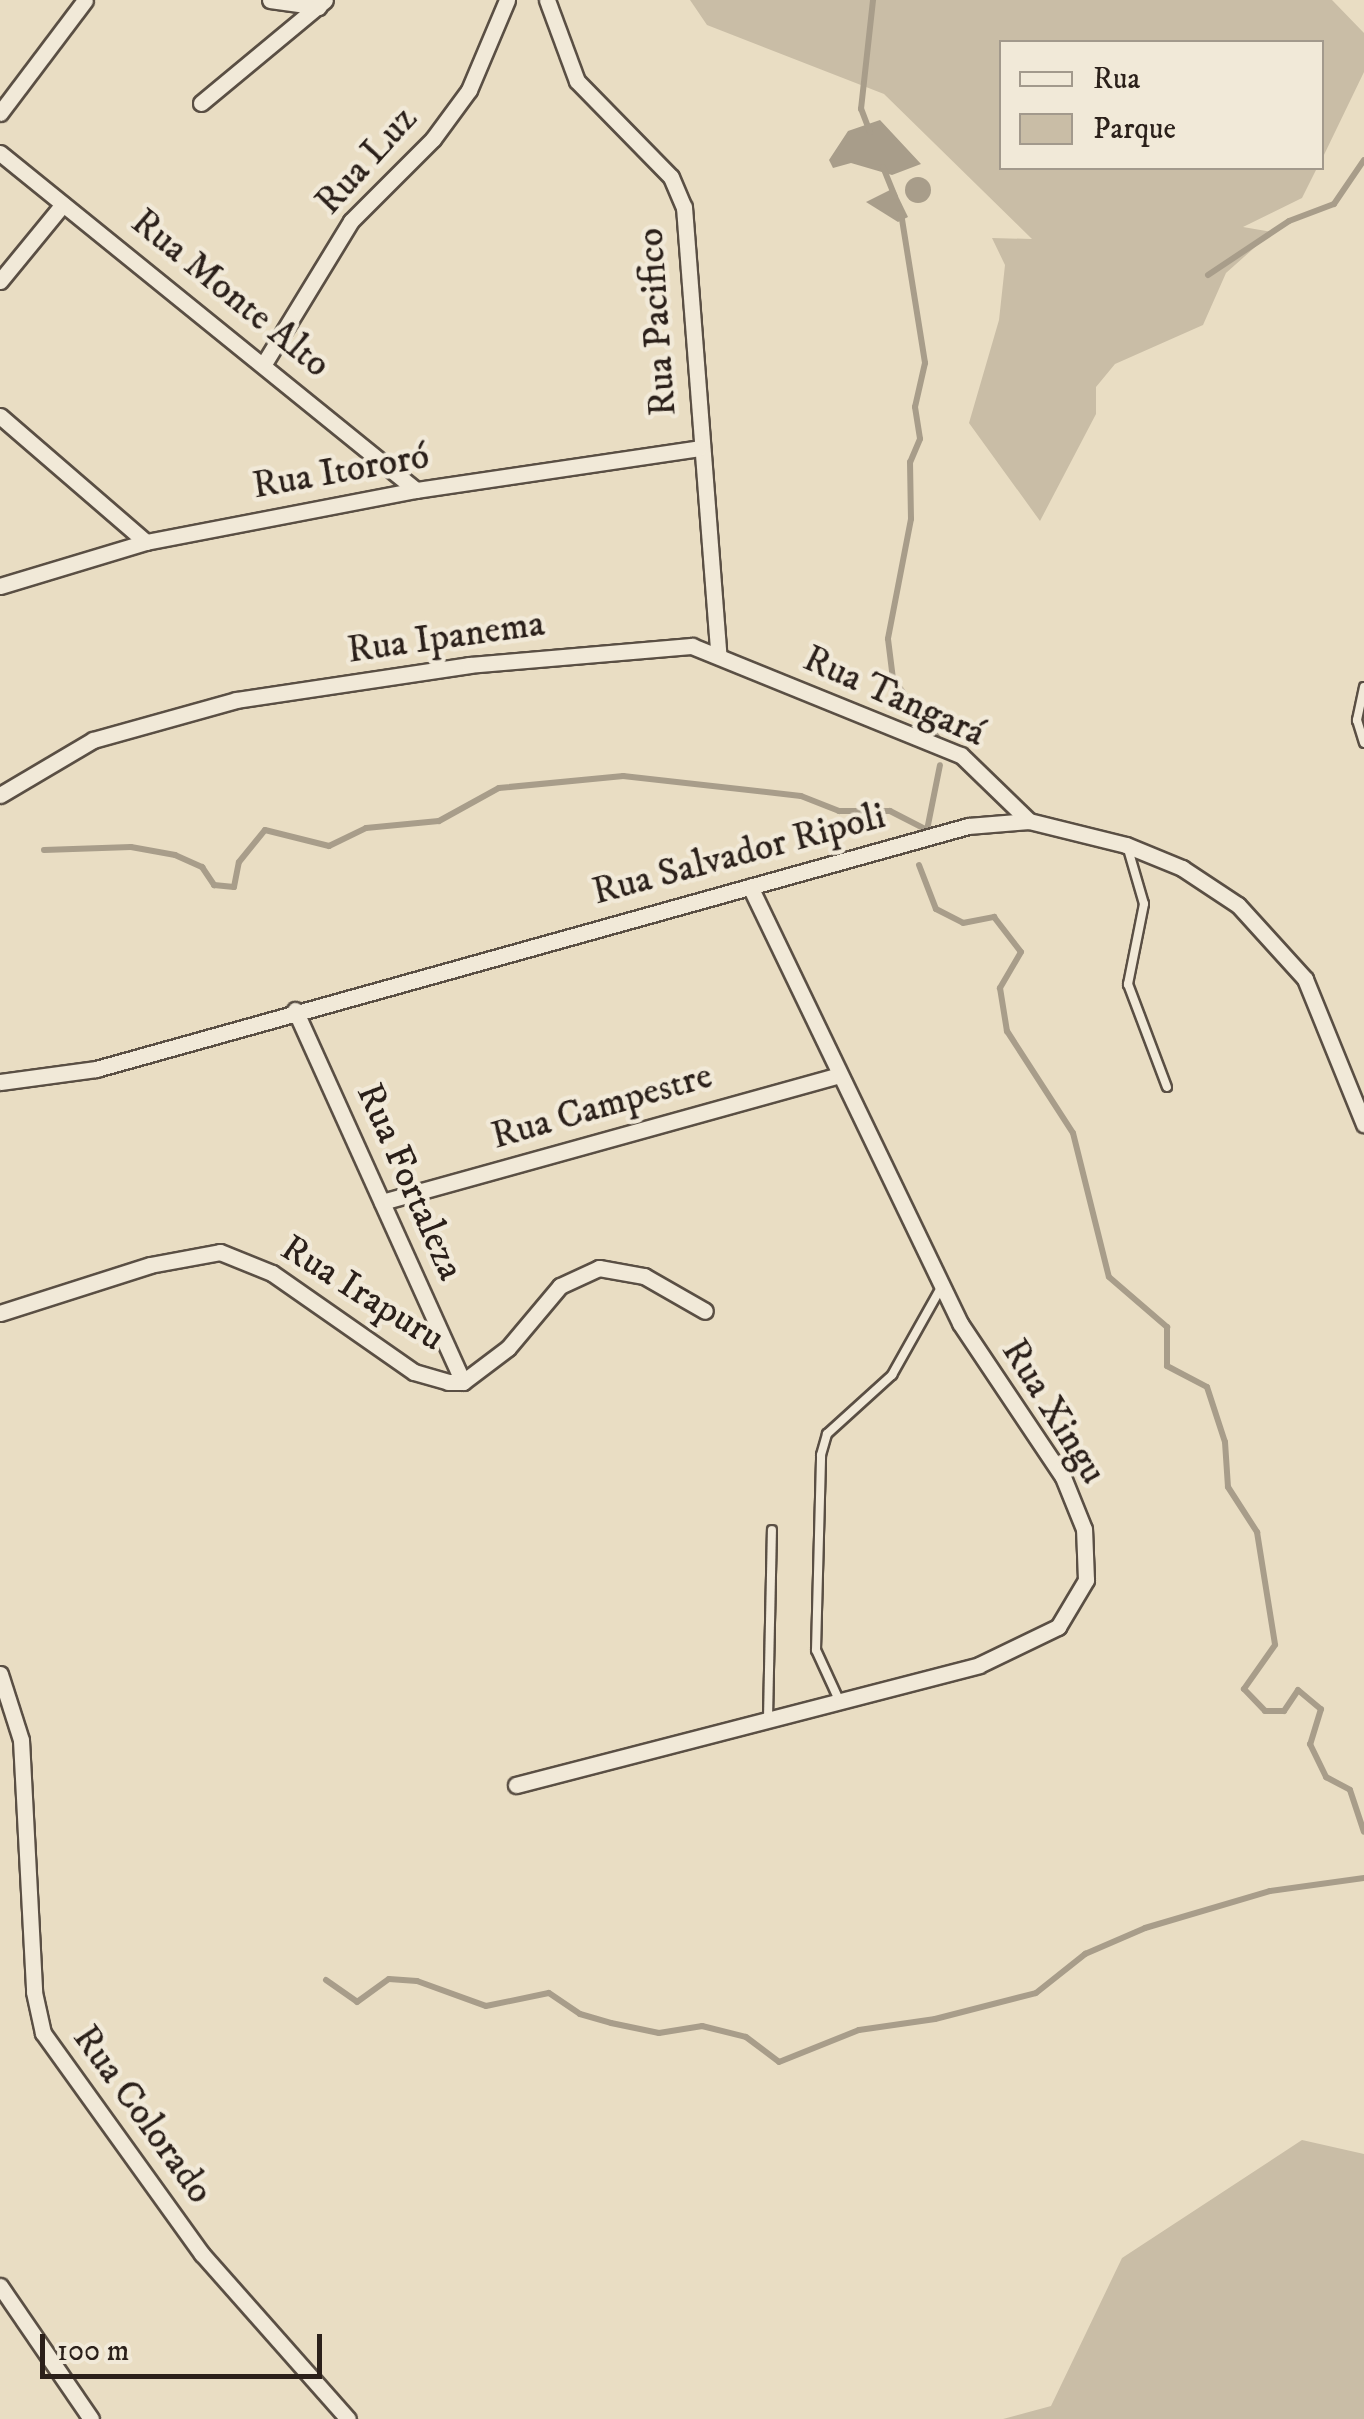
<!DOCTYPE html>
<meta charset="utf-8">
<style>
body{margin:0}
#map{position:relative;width:1364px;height:2419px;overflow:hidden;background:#e9ddc3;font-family:"IM FELL DW Pica",serif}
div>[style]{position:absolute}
.green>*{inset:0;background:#c9bda6}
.water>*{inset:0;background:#a89d8a}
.round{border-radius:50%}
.stream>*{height:6px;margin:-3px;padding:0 3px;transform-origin:3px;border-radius:3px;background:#a89d8a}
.roads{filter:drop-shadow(2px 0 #5a4f44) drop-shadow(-2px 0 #5a4f44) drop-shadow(0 2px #5a4f44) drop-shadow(0 -2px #5a4f44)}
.lane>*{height:8px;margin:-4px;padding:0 4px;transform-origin:4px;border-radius:4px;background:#f1e9d8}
.street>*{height:15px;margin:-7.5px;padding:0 7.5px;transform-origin:7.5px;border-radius:7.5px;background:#f1e9d8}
span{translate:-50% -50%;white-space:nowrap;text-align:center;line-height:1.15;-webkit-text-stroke:9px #f1e9d8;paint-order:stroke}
.street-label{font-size:38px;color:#2b201a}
.legend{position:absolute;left:999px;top:40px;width:325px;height:130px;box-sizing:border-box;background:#f1e9d8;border:2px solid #a2998c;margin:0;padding:12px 18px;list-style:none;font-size:30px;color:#2b201a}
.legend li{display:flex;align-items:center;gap:20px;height:50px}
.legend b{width:50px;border:2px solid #a2998c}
.scale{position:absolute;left:40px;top:2334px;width:282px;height:45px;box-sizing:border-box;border:5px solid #2b201a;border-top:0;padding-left:12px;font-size:30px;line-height:35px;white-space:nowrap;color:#2b201a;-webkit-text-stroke:8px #f1e9d8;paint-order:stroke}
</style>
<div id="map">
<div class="green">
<div style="clip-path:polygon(690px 0,1332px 0,1364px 33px,1364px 72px,1322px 159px,1322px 42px,1002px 42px,1002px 168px,1317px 168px,1302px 198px,1243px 227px,1272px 232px,1226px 273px,1203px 325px,1115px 364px,1096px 387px,1096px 414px,1040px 521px,969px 423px,999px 320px,1005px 265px,992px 238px,1032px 239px,884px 94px,707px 25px)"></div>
<div style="clip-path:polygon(1302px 2140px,1364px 2154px,1364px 2419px,1003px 2419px,1051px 2406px,1122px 2258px)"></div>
</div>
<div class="water">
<div style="clip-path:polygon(880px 120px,921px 164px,892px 175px,851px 163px,833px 168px,829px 160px,848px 131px)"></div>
<div class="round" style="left:905px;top:177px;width:26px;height:26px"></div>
<div style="clip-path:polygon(894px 188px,908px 217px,898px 222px,866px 202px)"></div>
</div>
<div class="stream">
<div style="left:870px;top:132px;width:25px;rotate:-111deg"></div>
<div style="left:861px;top:109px;width:110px;rotate:-83.7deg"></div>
<div style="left:883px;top:167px;width:32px;rotate:68deg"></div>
<div style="left:901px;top:213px;width:152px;rotate:80.9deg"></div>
<div style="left:925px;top:363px;width:45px;rotate:102.8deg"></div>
<div style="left:915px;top:407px;width:32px;rotate:81deg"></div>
<div style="left:920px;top:439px;width:25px;rotate:113deg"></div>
<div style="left:910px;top:462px;width:57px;rotate:89deg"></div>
<div style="left:911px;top:519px;width:122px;rotate:100.9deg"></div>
<div style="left:888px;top:639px;width:40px;rotate:82.9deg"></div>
<div style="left:893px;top:679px;width:74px;rotate:52.7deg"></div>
<div style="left:1208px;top:275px;width:97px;rotate:-33.7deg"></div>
<div style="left:1289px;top:221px;width:48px;rotate:-20.7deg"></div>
<div style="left:1334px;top:204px;width:53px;rotate:-55.7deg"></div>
<div style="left:44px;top:850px;width:87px;rotate:-2deg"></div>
<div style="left:131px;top:847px;width:45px;rotate:10.3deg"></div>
<div style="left:175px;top:855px;width:30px;rotate:24deg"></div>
<div style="left:202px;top:867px;width:22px;rotate:56deg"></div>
<div style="left:214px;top:885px;width:20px;rotate:6deg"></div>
<div style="left:234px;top:887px;width:25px;rotate:-79deg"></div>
<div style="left:239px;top:862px;width:41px;rotate:-50.9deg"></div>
<div style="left:265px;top:830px;width:66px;rotate:14deg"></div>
<div style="left:329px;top:846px;width:41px;rotate:-25.9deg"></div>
<div style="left:366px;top:828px;width:73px;rotate:-5.5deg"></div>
<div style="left:439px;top:821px;width:68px;rotate:-28.8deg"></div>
<div style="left:499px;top:788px;width:125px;rotate:-5.5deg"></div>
<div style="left:623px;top:776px;width:179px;rotate:6.4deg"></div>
<div style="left:801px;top:796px;width:41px;rotate:21.5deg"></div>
<div style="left:839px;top:811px;width:51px"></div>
<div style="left:890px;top:811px;width:42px;rotate:27.2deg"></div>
<div style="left:927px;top:830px;width:66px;rotate:-78.7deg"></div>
<div style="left:919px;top:865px;width:47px;rotate:68.9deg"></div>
<div style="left:936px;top:909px;width:30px;rotate:27deg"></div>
<div style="left:963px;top:923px;width:32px;rotate:-11deg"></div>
<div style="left:994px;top:917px;width:44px;rotate:52.4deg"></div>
<div style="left:1021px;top:952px;width:42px;rotate:120.3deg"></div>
<div style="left:1000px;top:988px;width:44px;rotate:80.8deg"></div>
<div style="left:1007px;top:1031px;width:121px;rotate:57.1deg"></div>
<div style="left:1073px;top:1133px;width:148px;rotate:76deg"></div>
<div style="left:1109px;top:1277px;width:77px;rotate:40.8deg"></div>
<div style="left:1167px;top:1327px;width:39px;rotate:90deg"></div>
<div style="left:1167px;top:1366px;width:45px;rotate:27.7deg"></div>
<div style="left:1207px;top:1387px;width:58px;rotate:71.9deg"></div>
<div style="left:1225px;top:1442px;width:45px;rotate:86.2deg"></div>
<div style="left:1228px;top:1487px;width:54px;rotate:57.2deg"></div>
<div style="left:1257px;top:1532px;width:114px;rotate:80.9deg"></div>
<div style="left:1275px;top:1645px;width:54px;rotate:125.2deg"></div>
<div style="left:1244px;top:1689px;width:30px;rotate:46deg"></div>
<div style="left:1265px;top:1711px;width:19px"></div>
<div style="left:1284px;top:1711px;width:25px;rotate:-56deg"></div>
<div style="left:1298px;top:1690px;width:30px;rotate:40deg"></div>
<div style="left:1321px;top:1709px;width:37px;rotate:107deg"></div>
<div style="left:1310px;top:1744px;width:37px;rotate:64deg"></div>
<div style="left:1326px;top:1777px;width:27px;rotate:28deg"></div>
<div style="left:1350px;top:1790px;width:44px;rotate:71.6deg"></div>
<div style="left:326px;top:1980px;width:38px;rotate:35deg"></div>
<div style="left:357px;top:2002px;width:39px;rotate:-36deg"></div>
<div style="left:389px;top:1979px;width:28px;rotate:4deg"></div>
<div style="left:417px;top:1981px;width:73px;rotate:19.9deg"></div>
<div style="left:486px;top:2006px;width:64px;rotate:-11.7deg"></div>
<div style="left:549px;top:1993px;width:37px;rotate:34deg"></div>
<div style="left:580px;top:2014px;width:32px;rotate:16deg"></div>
<div style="left:611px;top:2023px;width:49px;rotate:11.8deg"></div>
<div style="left:659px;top:2033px;width:44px;rotate:-9.2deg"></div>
<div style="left:702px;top:2026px;width:45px;rotate:14deg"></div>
<div style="left:746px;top:2037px;width:41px;rotate:37.1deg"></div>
<div style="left:779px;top:2062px;width:86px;rotate:-21.8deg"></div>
<div style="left:859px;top:2030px;width:77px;rotate:-8.2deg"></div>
<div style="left:935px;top:2019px;width:104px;rotate:-14.4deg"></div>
<div style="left:1036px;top:1993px;width:63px;rotate:-38.5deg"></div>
<div style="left:1085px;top:1954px;width:65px;rotate:-23.4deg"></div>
<div style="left:1145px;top:1928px;width:130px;rotate:-16.5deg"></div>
<div style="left:1270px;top:1891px;width:95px;rotate:-7.9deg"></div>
</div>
<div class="roads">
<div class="lane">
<div style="left:1364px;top:687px;width:34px;rotate:102deg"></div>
<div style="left:1357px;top:720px;width:24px;rotate:73deg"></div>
<div style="left:1128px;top:849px;width:57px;rotate:73.8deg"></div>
<div style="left:1144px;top:904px;width:82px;rotate:101.3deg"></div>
<div style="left:1128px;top:984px;width:110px;rotate:69.3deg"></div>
<div style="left:839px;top:1700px;width:55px;rotate:-114.7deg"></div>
<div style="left:816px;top:1650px;width:195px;rotate:-88.5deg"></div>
<div style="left:821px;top:1455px;width:22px;rotate:-74deg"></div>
<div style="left:827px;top:1434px;width:88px;rotate:-42.2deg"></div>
<div style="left:892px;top:1375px;width:102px;rotate:-60.7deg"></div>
<div style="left:768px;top:1718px;width:188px;rotate:-88.8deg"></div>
</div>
<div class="street">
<div style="left:270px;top:0;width:49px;rotate:8.1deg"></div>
<div style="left:547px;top:0;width:86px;rotate:69.7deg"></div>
<div style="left:577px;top:81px;width:134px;rotate:45.6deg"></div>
<div style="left:671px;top:177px;width:33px;rotate:67deg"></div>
<div style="left:684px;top:207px;width:446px;rotate:85.6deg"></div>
<div style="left:201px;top:103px;width:161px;rotate:-39.7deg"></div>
<div style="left:0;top:113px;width:141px;rotate:-53deg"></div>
<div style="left:0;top:153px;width:535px;rotate:39.01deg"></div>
<div style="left:0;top:281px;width:99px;rotate:-50.7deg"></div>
<div style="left:265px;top:362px;width:165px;rotate:-58.6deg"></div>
<div style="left:351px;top:221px;width:116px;rotate:-45deg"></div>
<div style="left:433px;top:139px;width:61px;rotate:-53.7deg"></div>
<div style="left:469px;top:90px;width:98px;rotate:-67.1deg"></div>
<div style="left:0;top:416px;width:193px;rotate:40.8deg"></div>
<div style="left:0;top:586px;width:152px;rotate:-16.8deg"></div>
<div style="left:146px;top:542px;width:275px;rotate:-10.9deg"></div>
<div style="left:416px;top:490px;width:286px;rotate:-8.4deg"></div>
<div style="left:0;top:795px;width:108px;rotate:-30.6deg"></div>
<div style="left:93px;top:740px;width:148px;rotate:-15.6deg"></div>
<div style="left:236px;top:700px;width:236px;rotate:-8.5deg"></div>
<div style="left:469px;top:665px;width:224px;rotate:-4.9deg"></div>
<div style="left:692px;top:646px;width:290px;rotate:22.1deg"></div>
<div style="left:961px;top:755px;width:95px;rotate:44.1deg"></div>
<div style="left:295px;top:1010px;width:408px;rotate:65.7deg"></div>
<div style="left:0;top:1082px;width:97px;rotate:-7.7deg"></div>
<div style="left:96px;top:1069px;width:905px;rotate:-15.57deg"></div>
<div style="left:968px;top:826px;width:61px;rotate:-4.7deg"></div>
<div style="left:1029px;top:821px;width:100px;rotate:13.9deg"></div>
<div style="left:1126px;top:845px;width:61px;rotate:22.3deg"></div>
<div style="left:1182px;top:868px;width:67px;rotate:33.5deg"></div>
<div style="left:1238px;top:905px;width:100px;rotate:47.8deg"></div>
<div style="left:1305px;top:979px;width:157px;rotate:67.9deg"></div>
<div style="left:382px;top:1202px;width:474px;rotate:-15.5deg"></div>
<div style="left:0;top:1313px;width:157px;rotate:-17.7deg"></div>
<div style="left:150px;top:1265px;width:71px;rotate:-10.5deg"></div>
<div style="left:220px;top:1252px;width:56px;rotate:22deg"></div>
<div style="left:272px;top:1273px;width:173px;rotate:34.9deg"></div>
<div style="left:414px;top:1372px;width:35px;rotate:16deg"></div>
<div style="left:448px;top:1382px;width:15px"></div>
<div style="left:463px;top:1382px;width:56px;rotate:-37.1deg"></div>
<div style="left:508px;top:1348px;width:81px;rotate:-50deg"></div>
<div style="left:560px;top:1286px;width:43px;rotate:-24.8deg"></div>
<div style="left:599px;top:1268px;width:46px;rotate:10.1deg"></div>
<div style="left:644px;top:1276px;width:70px;rotate:29.8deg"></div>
<div style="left:0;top:1674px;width:69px;rotate:72.3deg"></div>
<div style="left:21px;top:1740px;width:252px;rotate:87deg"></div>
<div style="left:34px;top:1992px;width:42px;rotate:77.6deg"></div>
<div style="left:43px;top:2033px;width:272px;rotate:54.3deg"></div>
<div style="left:202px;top:2254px;width:220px;rotate:48.5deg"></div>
<div style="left:516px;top:1785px;width:478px;rotate:-14.5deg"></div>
<div style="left:979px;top:1665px;width:88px;rotate:-25.7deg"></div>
<div style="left:1058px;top:1627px;width:55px;rotate:-59.2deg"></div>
<div style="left:1086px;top:1580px;width:51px;rotate:-92.2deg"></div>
<div style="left:1084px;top:1529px;width:56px;rotate:-112deg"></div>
<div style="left:1063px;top:1477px;width:185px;rotate:-123.8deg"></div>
<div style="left:960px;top:1323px;width:484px;rotate:-115.7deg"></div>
<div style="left:0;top:2286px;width:161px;rotate:55.6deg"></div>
</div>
</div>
<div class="street-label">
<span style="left:367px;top:161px;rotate:-48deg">Rua Luz</span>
<span style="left:230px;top:294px;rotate:39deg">Rua Monte Alto</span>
<span style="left:658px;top:322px;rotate:-94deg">Rua Pacifico</span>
<span style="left:341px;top:472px;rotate:-10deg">Rua Itororó</span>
<span style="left:446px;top:638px;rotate:-8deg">Rua Ipanema</span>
<span style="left:894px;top:697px;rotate:24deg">Rua Tangará</span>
<span style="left:739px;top:855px;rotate:-15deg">Rua Salvador Ripoli</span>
<span style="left:602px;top:1107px;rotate:-16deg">Rua Campestre</span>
<span style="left:409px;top:1182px;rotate:66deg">Rua Fortaleza</span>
<span style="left:362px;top:1294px;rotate:32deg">Rua Irapuru</span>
<span style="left:1053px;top:1412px;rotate:58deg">Rua Xingu</span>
<span style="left:142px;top:2115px;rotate:54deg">Rua Colorado</span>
</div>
<ul class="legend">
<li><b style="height:12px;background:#f1e9d8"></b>Rua</li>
<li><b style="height:28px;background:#c9bda6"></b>Parque</li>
</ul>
<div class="scale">100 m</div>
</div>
